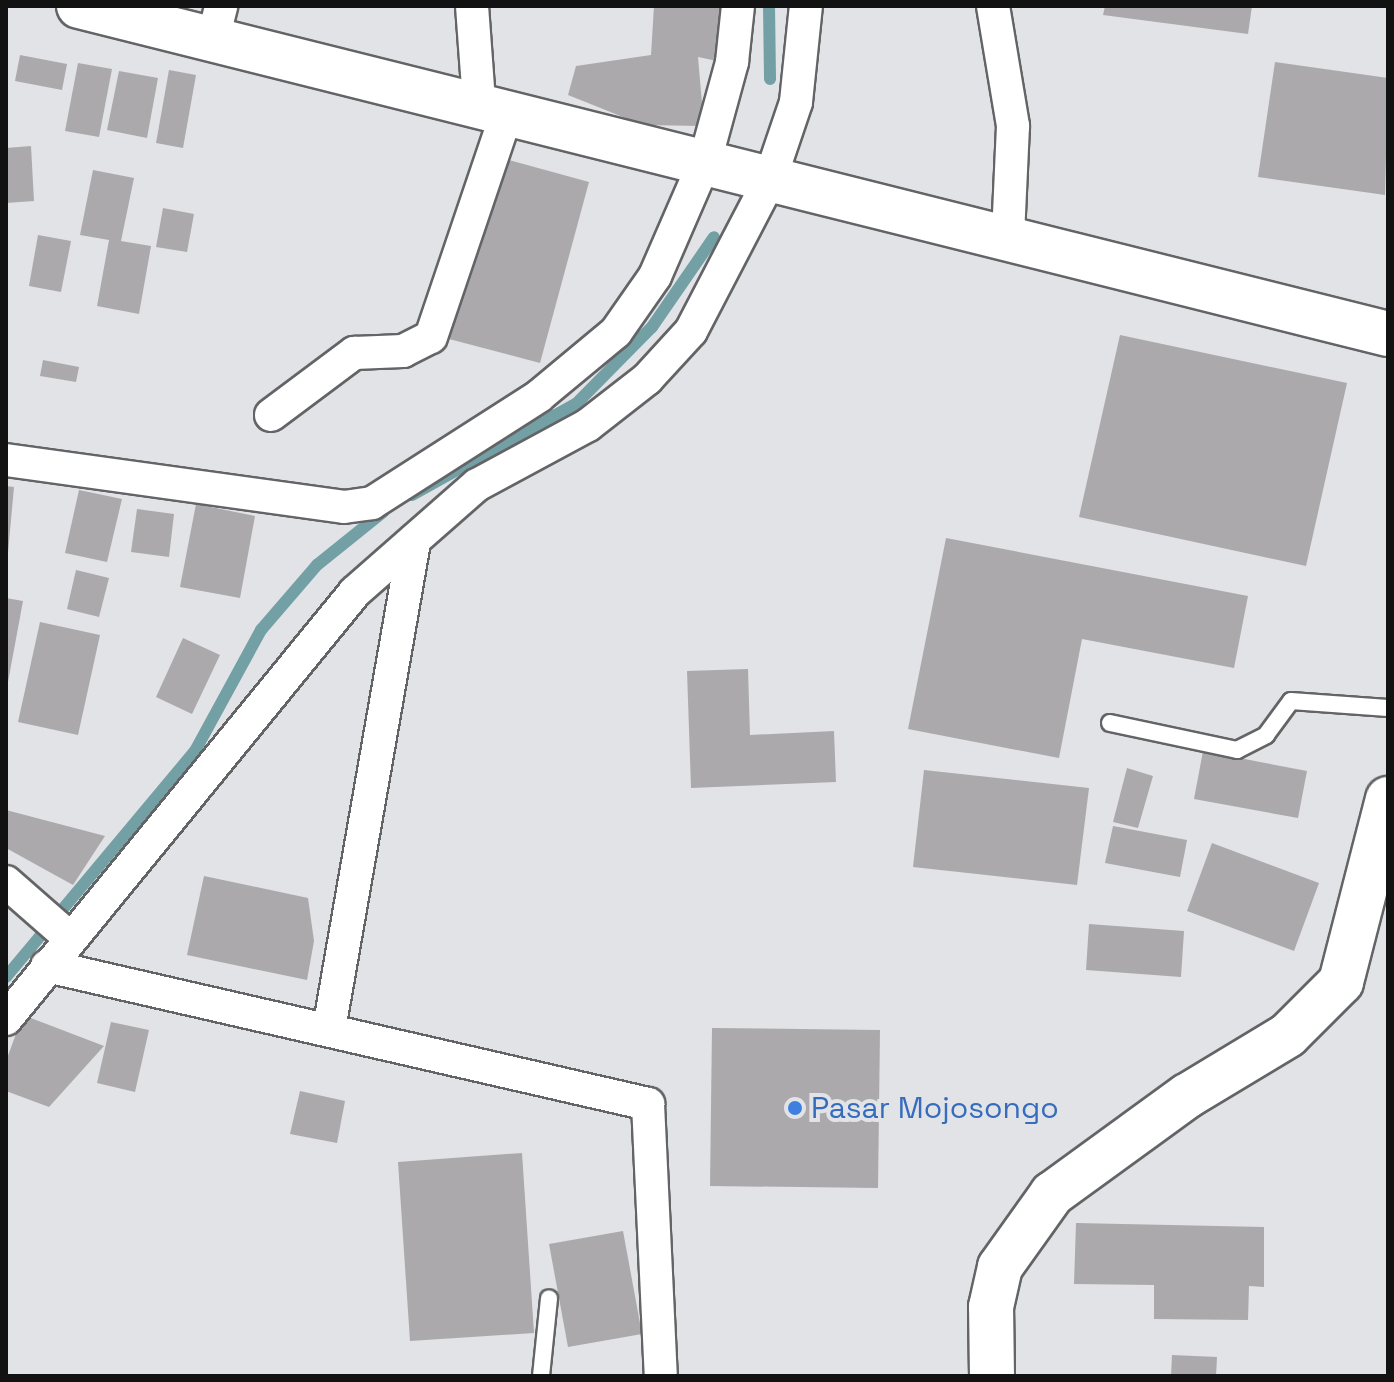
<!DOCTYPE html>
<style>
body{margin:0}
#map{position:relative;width:1394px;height:1382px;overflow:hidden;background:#e2e3e6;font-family:"Space Grotesk",sans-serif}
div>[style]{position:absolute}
.stream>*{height:12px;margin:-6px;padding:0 6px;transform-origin:6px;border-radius:6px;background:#73a0a5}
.building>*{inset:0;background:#aba9ac}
.roads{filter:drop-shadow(2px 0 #636466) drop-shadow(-2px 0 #636466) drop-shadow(0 2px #636466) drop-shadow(0 -2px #636466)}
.lane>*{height:16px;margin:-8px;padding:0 8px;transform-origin:8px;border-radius:8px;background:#fff}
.street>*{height:32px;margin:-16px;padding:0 16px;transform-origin:16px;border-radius:16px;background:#fff}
.secondary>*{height:44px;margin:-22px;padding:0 22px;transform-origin:22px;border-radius:22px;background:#fff}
.dots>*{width:22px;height:22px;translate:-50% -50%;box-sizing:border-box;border:4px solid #e2e3e6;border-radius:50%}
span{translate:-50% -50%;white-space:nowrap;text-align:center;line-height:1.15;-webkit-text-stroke:8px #e2e3e6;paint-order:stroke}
.shop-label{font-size:30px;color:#366cbe}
.left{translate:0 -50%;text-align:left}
.frame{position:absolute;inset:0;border:8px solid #121213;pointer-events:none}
</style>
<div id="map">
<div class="stream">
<div style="left:769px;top:6px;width:73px;rotate:89.2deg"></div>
<div style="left:412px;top:495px;width:189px;rotate:-29.1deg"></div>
<div style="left:577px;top:403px;width:107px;rotate:-45.4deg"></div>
<div style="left:652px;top:327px;width:109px;rotate:-55.4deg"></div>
<div style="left:6px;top:977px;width:295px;rotate:-50.1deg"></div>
<div style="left:195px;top:751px;width:138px;rotate:-61.4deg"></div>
<div style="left:261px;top:630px;width:86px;rotate:-49.3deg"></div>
<div style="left:317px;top:565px;width:85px;rotate:-38.8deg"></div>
</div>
<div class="building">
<div style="clip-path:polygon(654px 6px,720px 6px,722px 62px,698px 57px,704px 126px,643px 125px,568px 95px,576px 66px,651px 55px)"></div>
<div style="clip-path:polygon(1105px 6px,1252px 6px,1248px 34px,1103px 15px)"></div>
<div style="clip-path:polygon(20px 55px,67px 64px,62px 90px,15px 81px)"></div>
<div style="clip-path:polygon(1275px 62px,1388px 78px,1385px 195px,1258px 177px)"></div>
<div style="clip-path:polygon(78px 63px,112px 69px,99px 137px,65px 131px)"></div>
<div style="clip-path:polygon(169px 70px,196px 75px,183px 148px,156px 143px)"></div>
<div style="clip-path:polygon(119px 71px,158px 78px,147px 138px,107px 130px)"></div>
<div style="clip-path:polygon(31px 146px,34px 201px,6px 203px,6px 148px)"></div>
<div style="clip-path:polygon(498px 157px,589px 182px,540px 363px,449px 339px)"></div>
<div style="clip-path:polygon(93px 170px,134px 178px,121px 241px,151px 246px,139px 314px,97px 306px,109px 240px,80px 235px)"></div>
<div style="clip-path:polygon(163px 208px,194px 214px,187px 252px,156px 247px)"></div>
<div style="clip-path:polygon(38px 235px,71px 241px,61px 292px,29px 286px)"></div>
<div style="clip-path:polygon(1120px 335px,1347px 383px,1306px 566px,1079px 517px)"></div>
<div style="clip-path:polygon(43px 360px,79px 367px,76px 382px,40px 376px)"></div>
<div style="clip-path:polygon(6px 486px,14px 487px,8px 553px,6px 553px)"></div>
<div style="clip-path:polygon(79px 490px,122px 499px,107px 562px,65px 553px)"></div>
<div style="clip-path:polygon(196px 504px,255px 516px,240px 598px,180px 587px)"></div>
<div style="clip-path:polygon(137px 509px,174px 514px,169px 557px,131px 552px)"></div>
<div style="clip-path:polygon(946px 538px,1248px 596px,1234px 668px,1082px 639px,1059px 758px,908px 729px)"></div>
<div style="clip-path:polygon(76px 570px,109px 578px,99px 617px,67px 609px)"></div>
<div style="clip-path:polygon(6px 598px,23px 601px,8px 682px,6px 682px)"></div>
<div style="clip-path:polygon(40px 622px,100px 635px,78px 735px,18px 722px)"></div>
<div style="clip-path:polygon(183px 638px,220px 655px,192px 714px,156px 697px)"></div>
<div style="clip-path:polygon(748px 669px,750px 735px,834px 731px,836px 782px,691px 788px,687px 671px)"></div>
<div style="clip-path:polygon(1203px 751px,1307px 771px,1298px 818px,1194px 799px)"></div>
<div style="clip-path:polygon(1127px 768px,1153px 776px,1138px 828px,1113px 822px)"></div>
<div style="clip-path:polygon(924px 770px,1089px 788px,1077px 885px,913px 867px)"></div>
<div style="clip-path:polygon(6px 810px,105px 836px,73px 885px,6px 848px)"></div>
<div style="clip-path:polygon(1113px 826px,1187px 840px,1180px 877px,1105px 863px)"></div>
<div style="clip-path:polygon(1212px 843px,1319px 883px,1294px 951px,1187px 911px)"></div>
<div style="clip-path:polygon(204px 876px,308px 898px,314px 941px,307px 980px,187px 955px)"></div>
<div style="clip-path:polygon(1089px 924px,1184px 931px,1181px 977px,1086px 970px)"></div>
<div style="clip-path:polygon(23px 1015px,104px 1046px,49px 1107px,6px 1091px,6px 1061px)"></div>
<div style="clip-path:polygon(111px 1022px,149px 1030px,135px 1092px,97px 1083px)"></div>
<div style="clip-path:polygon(712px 1028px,880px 1030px,878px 1188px,710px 1186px)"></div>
<div style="clip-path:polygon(300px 1091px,345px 1101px,337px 1143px,290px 1134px)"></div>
<div style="clip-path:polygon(522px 1153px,534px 1333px,410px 1341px,398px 1162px)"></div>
<div style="clip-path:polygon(1076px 1223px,1264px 1227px,1264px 1287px,1249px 1286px,1248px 1320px,1154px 1319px,1154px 1285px,1074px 1284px)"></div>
<div style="clip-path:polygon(623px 1231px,642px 1334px,568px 1347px,549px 1244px)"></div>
<div style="clip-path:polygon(1172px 1355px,1217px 1357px,1216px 1376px,1171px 1376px)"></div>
</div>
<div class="roads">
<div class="lane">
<div style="left:1110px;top:723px;width:130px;rotate:12deg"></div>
<div style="left:1237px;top:750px;width:33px;rotate:-27deg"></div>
<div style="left:1266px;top:735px;width:42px;rotate:-53.7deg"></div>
<div style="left:1291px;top:701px;width:97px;rotate:4.1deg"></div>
<div style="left:541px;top:1376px;width:78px;rotate:-84.1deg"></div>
</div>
<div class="street">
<div style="left:472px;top:6px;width:95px;rotate:85.8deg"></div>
<div style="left:993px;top:6px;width:122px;rotate:80.5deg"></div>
<div style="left:1013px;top:126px;width:110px;rotate:92.6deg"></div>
<div style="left:214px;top:35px;width:30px;rotate:-76deg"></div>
<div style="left:271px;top:415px;width:104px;rotate:-36.8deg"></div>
<div style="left:354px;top:353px;width:49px;rotate:-2.3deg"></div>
<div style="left:403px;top:351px;width:31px;rotate:-27deg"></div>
<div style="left:431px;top:337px;width:241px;rotate:-71.3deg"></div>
<div style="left:6px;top:460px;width:341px;rotate:7.9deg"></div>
<div style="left:344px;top:507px;width:28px;rotate:-8deg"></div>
<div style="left:372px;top:503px;width:198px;rotate:-32.6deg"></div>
<div style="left:539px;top:396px;width:100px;rotate:-39.7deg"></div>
<div style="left:616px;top:332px;width:68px;rotate:-55.1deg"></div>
<div style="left:655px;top:276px;width:125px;rotate:-66.5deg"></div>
<div style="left:705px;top:161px;width:103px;rotate:-74.7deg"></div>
<div style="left:732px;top:62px;width:56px;rotate:-83.9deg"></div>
<div style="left:6px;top:882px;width:86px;rotate:41.2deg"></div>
<div style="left:47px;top:966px;width:617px;rotate:12.93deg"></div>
<div style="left:648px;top:1104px;width:272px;rotate:87.3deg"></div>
<div style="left:6px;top:1019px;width:551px;rotate:-50.74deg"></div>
<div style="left:355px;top:592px;width:162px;rotate:-41.3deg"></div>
<div style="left:477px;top:485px;width:126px;rotate:-28.4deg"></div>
<div style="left:588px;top:425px;width:75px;rotate:-37.9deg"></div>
<div style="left:647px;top:379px;width:65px;rotate:-47.5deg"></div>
<div style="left:691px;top:331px;width:171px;rotate:-62.5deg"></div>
<div style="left:770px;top:179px;width:81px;rotate:-71.3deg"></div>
<div style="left:796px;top:102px;width:97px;rotate:-84.1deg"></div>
<div style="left:329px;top:1029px;width:496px;rotate:-80.1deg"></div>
</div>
<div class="secondary">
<div style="left:79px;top:6px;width:1349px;rotate:14.07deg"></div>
<div style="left:992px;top:1376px;width:69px;rotate:-90.8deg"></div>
<div style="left:991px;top:1307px;width:41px;rotate:-77.3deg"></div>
<div style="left:1000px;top:1267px;width:90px;rotate:-54.5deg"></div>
<div style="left:1052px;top:1194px;width:167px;rotate:-36deg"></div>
<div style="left:1187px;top:1096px;width:118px;rotate:-31.1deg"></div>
<div style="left:1288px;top:1035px;width:75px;rotate:-45deg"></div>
<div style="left:1341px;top:982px;width:189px;rotate:-75.6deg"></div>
</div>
</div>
<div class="dots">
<div style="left:795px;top:1108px;background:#3f7fe0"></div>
</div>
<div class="shop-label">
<span class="left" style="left:811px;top:1108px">Pasar Mojosongo</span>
</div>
<div class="frame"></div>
</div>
